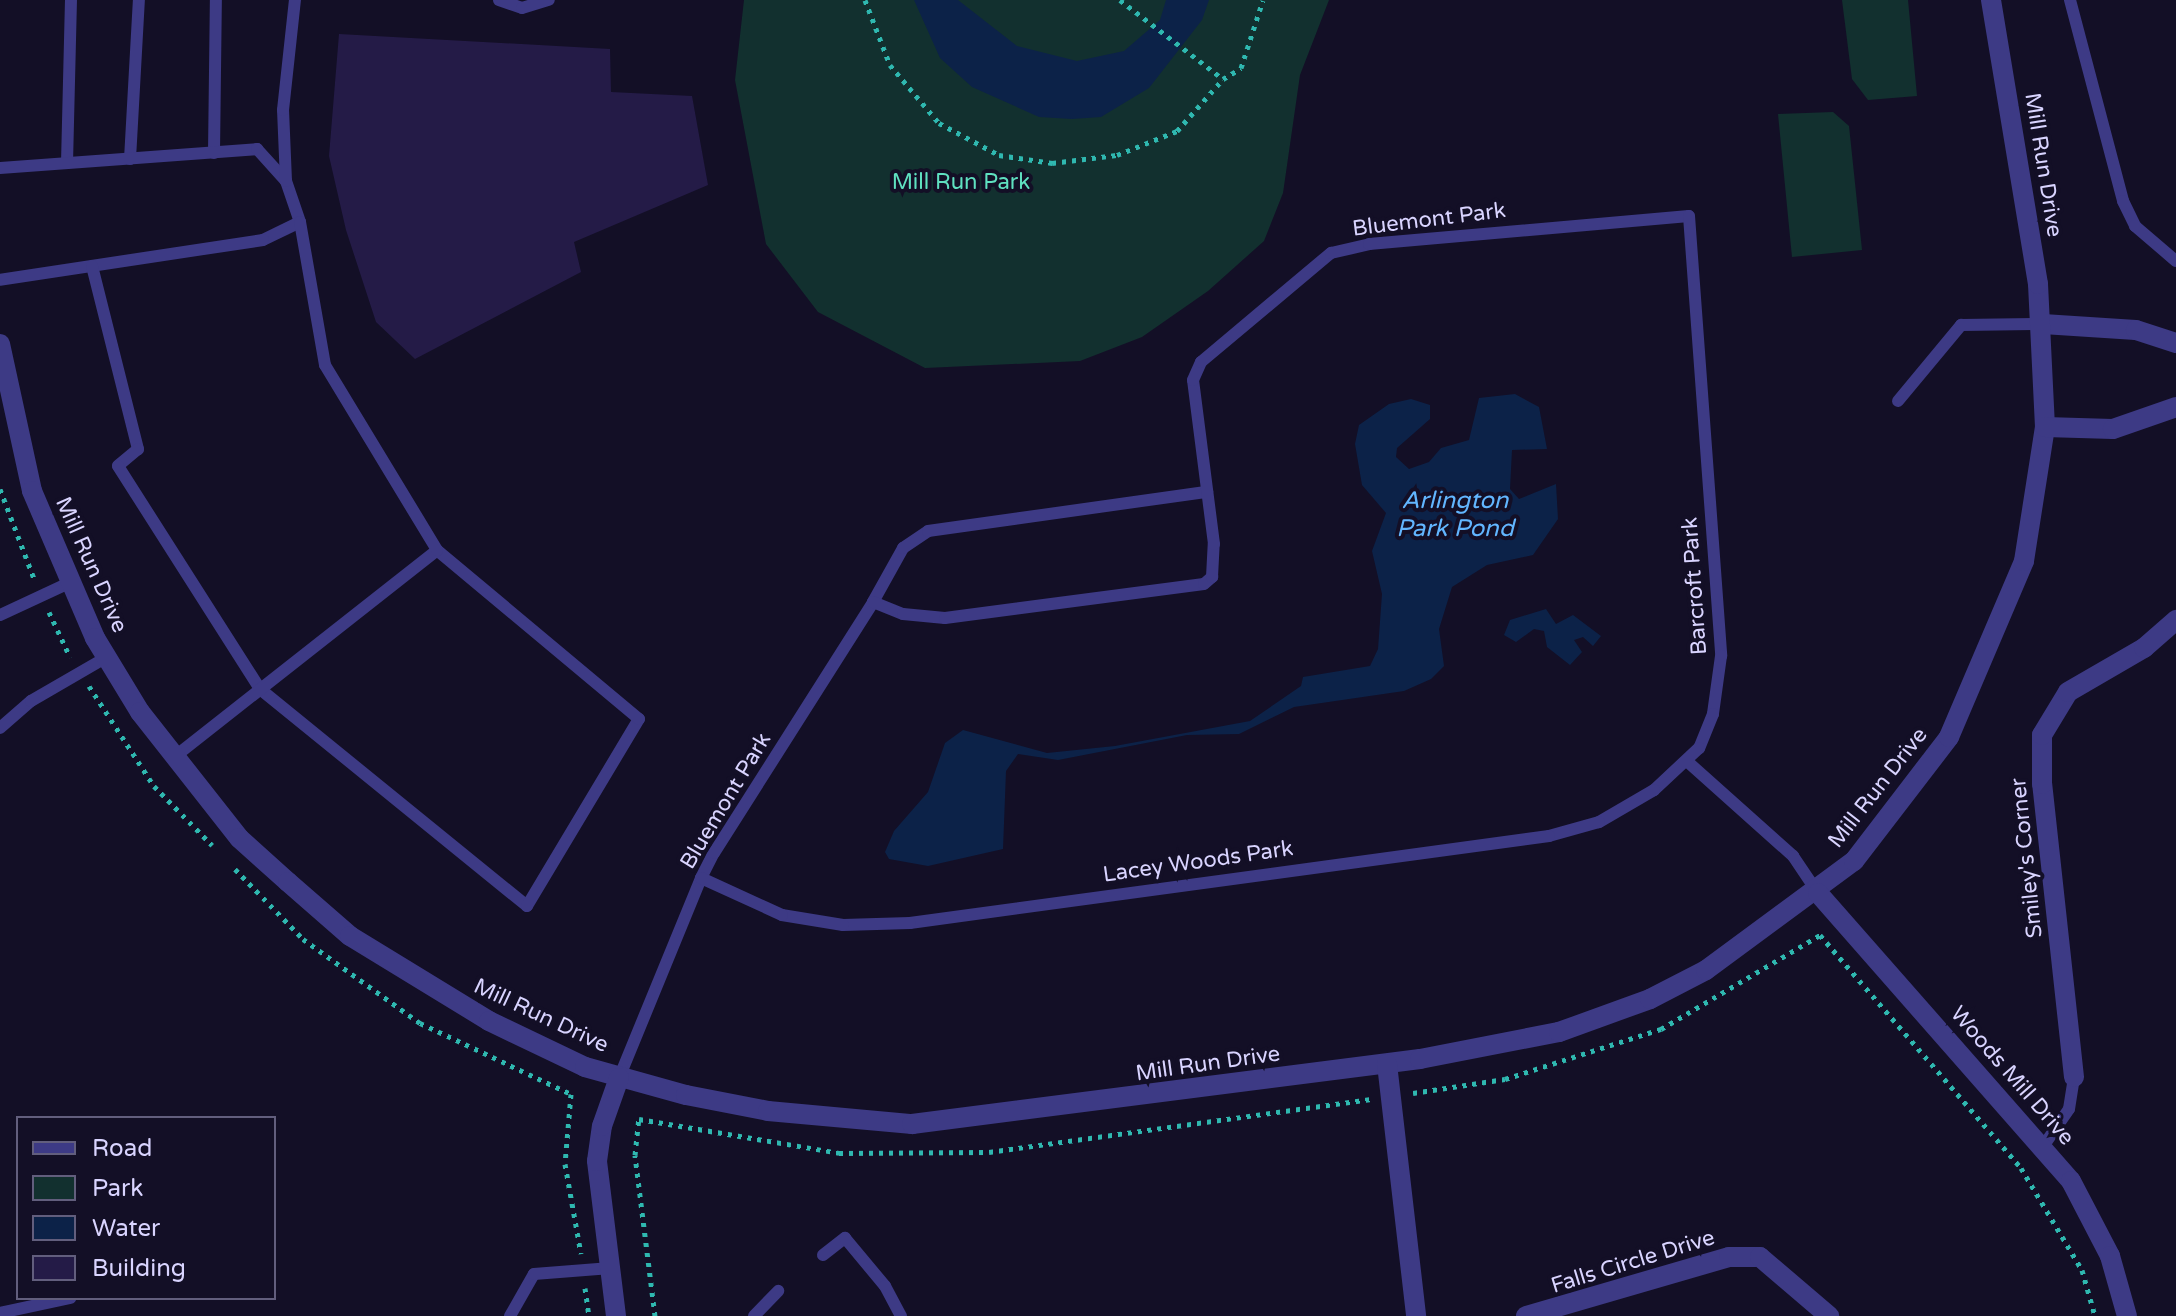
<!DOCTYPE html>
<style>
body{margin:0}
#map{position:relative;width:2176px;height:1316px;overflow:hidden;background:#130f26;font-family:"Varela Round",sans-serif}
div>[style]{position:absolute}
.green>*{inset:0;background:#12302f}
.water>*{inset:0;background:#0c2248}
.building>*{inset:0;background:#241b47}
.path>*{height:5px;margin-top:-2.5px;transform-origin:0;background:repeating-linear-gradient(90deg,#2fb8b0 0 4px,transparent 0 10px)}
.lane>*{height:12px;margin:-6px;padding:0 6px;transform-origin:6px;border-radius:6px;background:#3d3a85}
.street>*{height:20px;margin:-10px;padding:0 10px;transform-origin:10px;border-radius:10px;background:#3d3a85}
span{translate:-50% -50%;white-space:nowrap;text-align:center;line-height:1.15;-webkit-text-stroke:8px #130f26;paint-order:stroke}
.street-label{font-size:22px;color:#d9d4ff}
.park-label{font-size:22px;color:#5fe0c0}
.water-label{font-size:24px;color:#62b6ff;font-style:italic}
.legend{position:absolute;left:16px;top:1116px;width:260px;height:184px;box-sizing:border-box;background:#130f26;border:2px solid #625e7d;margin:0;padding:10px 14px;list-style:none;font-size:24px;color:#d9d4ff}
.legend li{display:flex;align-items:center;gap:16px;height:40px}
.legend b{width:40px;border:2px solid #625e7d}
</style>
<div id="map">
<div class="green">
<div style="clip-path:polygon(744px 0,1329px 0,1300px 75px,1283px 193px,1264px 241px,1208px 291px,1142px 337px,1080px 361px,925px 368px,818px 312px,766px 244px,735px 80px)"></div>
<div style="clip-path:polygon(1842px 0,1908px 0,1917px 96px,1868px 100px,1852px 79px)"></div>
<div style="clip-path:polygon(1833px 112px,1849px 126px,1862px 250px,1792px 257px,1778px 114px)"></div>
</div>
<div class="water">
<div style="clip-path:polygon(914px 0,958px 0,1017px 46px,1077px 61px,1124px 51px,1160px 20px,1166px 0,1209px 0,1202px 20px,1149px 88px,1101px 117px,1072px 119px,1039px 117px,972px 87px,940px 58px)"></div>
<div style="clip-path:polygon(1515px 394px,1539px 407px,1547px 449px,1512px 450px,1510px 489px,1519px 499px,1556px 484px,1558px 519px,1533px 555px,1487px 565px,1452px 587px,1439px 629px,1444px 666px,1431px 679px,1404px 691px,1294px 707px,1239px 734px,1187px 735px,1058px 760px,1018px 754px,1006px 771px,1003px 849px,928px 866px,889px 859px,885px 852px,894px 831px,928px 792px,945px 743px,963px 730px,1047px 753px,1115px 746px,1250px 721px,1301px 686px,1303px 677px,1370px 666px,1378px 649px,1382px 594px,1372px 551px,1386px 513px,1362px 485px,1355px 444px,1359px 425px,1389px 404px,1411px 399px,1430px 405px,1430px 419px,1397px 448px,1396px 457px,1409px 469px,1429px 462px,1441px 448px,1469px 440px,1479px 398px)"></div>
<div style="clip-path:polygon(1546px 609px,1556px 624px,1573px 615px,1601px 636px,1593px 646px,1583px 637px,1574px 640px,1582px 652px,1570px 665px,1547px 647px,1544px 631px,1534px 629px,1516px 642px,1504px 635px,1510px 620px)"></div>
</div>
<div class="building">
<div style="clip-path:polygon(339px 34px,610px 49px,611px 92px,692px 96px,708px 185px,574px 242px,581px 272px,415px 359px,376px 322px,346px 230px,329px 156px)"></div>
</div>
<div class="path">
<div style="left:865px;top:0;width:70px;rotate:69deg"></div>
<div style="left:890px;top:65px;width:76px;rotate:49.8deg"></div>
<div style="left:939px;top:123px;width:68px;rotate:28.1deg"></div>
<div style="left:999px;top:155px;width:54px;rotate:8.6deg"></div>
<div style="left:1052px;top:163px;width:65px;rotate:-7deg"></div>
<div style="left:1117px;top:155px;width:65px;rotate:-21.8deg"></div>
<div style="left:1177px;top:131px;width:69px;rotate:-48.5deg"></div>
<div style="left:1223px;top:79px;width:21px;rotate:-31deg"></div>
<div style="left:1241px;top:68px;width:71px;rotate:-72.1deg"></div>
<div style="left:1120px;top:0;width:130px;rotate:37.5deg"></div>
<div style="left:0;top:489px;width:98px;rotate:69.2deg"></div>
<div style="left:49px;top:612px;width:50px;rotate:65deg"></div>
<div style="left:89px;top:686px;width:119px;rotate:57deg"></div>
<div style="left:154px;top:786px;width:83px;rotate:45.5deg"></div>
<div style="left:235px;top:869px;width:98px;rotate:45.8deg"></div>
<div style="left:303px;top:939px;width:144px;rotate:35.7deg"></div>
<div style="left:420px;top:1023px;width:167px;rotate:25.2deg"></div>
<div style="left:571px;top:1094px;width:70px;rotate:94.9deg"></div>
<div style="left:565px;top:1164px;width:91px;rotate:79.9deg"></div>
<div style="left:1413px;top:1093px;width:93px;rotate:-8.7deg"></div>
<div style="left:1505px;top:1079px;width:164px;rotate:-17.8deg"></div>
<div style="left:1661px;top:1029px;width:185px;rotate:-30.6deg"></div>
<div style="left:1820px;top:935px;width:308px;rotate:49.2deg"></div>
<div style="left:2021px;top:1168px;width:119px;rotate:59.1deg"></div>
<div style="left:2082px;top:1270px;width:48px;rotate:74.2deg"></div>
<div style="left:585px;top:1288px;width:28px;rotate:82deg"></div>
<div style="left:655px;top:1316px;width:162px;rotate:-97.1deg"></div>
<div style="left:635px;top:1155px;width:36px;rotate:-84deg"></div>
<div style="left:639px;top:1119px;width:203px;rotate:9.6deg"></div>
<div style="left:839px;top:1153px;width:150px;rotate:-0.4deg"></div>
<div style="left:989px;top:1152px;width:386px;rotate:-7.9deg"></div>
</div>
<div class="lane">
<div style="left:499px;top:0;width:24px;rotate:19deg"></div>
<div style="left:522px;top:8px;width:28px;rotate:-17deg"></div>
<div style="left:2070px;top:0;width:208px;rotate:75.2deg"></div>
<div style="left:2123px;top:201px;width:28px;rotate:64deg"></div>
<div style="left:2135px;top:226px;width:54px;rotate:40.5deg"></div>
<div style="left:214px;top:153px;width:153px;rotate:-89.3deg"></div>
<div style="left:130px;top:159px;width:159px;rotate:-86.8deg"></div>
<div style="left:67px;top:163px;width:163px;rotate:-88.6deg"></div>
<div style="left:0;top:168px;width:258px;rotate:-4.2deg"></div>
<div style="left:257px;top:149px;width:43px;rotate:47.8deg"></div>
<div style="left:286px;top:181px;width:43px;rotate:71.1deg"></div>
<div style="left:300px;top:222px;width:41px;rotate:154.1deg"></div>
<div style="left:263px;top:240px;width:266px;rotate:171.4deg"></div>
<div style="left:286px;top:181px;width:71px;rotate:-92.4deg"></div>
<div style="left:283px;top:110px;width:111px;rotate:-83.8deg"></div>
<div style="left:92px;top:266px;width:189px;rotate:75.9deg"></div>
<div style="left:138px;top:449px;width:26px;rotate:140deg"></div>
<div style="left:118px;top:466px;width:264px;rotate:57.5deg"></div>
<div style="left:260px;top:689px;width:344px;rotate:39.1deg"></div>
<div style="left:527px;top:906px;width:218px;rotate:-59.1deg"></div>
<div style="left:639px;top:719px;width:263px;rotate:-140.1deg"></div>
<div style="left:1898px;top:401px;width:99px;rotate:-50.3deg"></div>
<div style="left:1961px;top:325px;width:82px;rotate:-0.7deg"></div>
<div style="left:873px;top:602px;width:62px;rotate:-60.9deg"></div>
<div style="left:903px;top:548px;width:30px;rotate:-34deg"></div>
<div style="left:928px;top:531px;width:282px;rotate:-8deg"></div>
<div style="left:0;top:615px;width:76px;rotate:-24.9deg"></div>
<div style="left:0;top:728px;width:41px;rotate:-41.1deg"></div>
<div style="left:31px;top:701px;width:88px;rotate:-30.1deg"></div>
<div style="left:173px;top:758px;width:336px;rotate:-38.2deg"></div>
<div style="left:437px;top:550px;width:216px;rotate:-121.2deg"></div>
<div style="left:325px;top:365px;width:145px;rotate:-99.9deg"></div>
<div style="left:1689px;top:763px;width:140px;rotate:41.8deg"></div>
<div style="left:1793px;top:856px;width:45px;rotate:56deg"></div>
<div style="left:619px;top:1078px;width:216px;rotate:-67.7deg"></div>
<div style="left:701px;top:878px;width:28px;rotate:-63deg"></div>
<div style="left:714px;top:853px;width:297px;rotate:-57.6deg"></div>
<div style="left:873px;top:602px;width:32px;rotate:22deg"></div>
<div style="left:903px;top:614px;width:42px;rotate:5.4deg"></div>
<div style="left:945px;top:618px;width:261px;rotate:-7.5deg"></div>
<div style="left:1204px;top:584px;width:11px;rotate:-41deg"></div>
<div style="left:1212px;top:577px;width:33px;rotate:-87deg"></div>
<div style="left:1214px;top:544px;width:165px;rotate:-97.3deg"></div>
<div style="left:1193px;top:380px;width:20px;rotate:-66deg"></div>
<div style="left:1201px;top:362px;width:170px;rotate:-40deg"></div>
<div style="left:1331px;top:253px;width:39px;rotate:-13deg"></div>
<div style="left:1369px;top:244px;width:321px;rotate:-5deg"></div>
<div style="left:1689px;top:216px;width:441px;rotate:85.8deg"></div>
<div style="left:1721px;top:656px;width:59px;rotate:97.9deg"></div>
<div style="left:1713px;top:714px;width:37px;rotate:112deg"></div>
<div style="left:1699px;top:748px;width:62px;rotate:137deg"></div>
<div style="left:1654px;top:790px;width:64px;rotate:149.8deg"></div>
<div style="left:1599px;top:822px;width:52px;rotate:164.4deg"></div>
<div style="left:1549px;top:836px;width:645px;rotate:172.25deg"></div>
<div style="left:910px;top:923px;width:67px;rotate:178.3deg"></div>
<div style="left:843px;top:925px;width:62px;rotate:-170.7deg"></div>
<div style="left:782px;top:915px;width:89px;rotate:-155.4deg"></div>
<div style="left:2042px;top:1148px;width:47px;rotate:-55.3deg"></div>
<div style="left:2069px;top:1109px;width:32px;rotate:-81deg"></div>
<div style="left:823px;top:1255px;width:28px;rotate:-38deg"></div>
<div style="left:845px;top:1238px;width:62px;rotate:50.2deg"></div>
<div style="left:885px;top:1286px;width:34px;rotate:62deg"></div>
<div style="left:0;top:1313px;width:72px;rotate:-12.1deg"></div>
<div style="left:510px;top:1316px;width:48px;rotate:-60.3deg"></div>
<div style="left:534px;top:1274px;width:77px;rotate:-4.5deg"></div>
<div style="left:754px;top:1316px;width:35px;rotate:-46deg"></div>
</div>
<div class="street">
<div style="left:2043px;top:324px;width:93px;rotate:3.7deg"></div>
<div style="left:2136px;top:330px;width:42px;rotate:18deg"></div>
<div style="left:0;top:344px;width:150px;rotate:77.7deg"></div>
<div style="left:32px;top:491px;width:160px;rotate:66.8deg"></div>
<div style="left:95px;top:638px;width:87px;rotate:58.7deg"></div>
<div style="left:140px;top:712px;width:160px;rotate:51.8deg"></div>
<div style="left:239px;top:838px;width:66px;rotate:41.9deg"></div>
<div style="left:288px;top:882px;width:82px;rotate:41.1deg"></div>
<div style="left:350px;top:936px;width:163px;rotate:31.4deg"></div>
<div style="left:489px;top:1021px;width:106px;rotate:25.6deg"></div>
<div style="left:585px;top:1067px;width:105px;rotate:15.5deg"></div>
<div style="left:686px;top:1095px;width:84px;rotate:11deg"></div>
<div style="left:768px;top:1111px;width:145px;rotate:5.2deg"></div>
<div style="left:912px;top:1124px;width:512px;rotate:-7.29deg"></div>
<div style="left:1420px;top:1059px;width:142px;rotate:-11deg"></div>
<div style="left:1559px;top:1032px;width:97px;rotate:-19.9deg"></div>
<div style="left:1650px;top:999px;width:63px;rotate:-27.4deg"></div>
<div style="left:1706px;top:970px;width:184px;rotate:-36.4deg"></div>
<div style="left:1854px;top:861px;width:156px;rotate:-52.5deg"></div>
<div style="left:1949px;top:737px;width:191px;rotate:-66.9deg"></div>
<div style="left:2024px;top:561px;width:136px;rotate:-81.1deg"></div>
<div style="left:2045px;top:427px;width:143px;rotate:-92.8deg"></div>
<div style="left:2038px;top:284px;width:288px;rotate:-99.4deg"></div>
<div style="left:2045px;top:427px;width:68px;rotate:1.7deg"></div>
<div style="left:2113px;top:429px;width:67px;rotate:-19.2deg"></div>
<div style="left:1818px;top:893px;width:383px;rotate:48.7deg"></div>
<div style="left:2071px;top:1181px;width:85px;rotate:62.5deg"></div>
<div style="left:2110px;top:1256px;width:62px;rotate:74.2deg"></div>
<div style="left:1387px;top:1064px;width:254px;rotate:83.4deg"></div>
<div style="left:2074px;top:1077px;width:295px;rotate:-96.2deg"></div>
<div style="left:2042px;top:784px;width:49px;rotate:-90deg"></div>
<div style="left:2042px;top:735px;width:50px;rotate:-58.8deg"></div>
<div style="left:2068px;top:692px;width:88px;rotate:-30.1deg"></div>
<div style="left:2144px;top:648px;width:43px;rotate:-41.2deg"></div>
<div style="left:616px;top:1316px;width:156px;rotate:-97deg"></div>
<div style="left:597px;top:1161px;width:35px;rotate:-82deg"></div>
<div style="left:602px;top:1126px;width:51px;rotate:-70.5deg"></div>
<div style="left:1526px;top:1316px;width:211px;rotate:-16.2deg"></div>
<div style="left:1729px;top:1257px;width:31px"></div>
<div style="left:1760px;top:1257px;width:91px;rotate:40.5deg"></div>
</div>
<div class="street-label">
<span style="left:2043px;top:165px;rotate:81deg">Mill Run Drive</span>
<span style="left:1429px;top:220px;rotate:-7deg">Bluemont Park</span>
<span style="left:91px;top:565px;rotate:66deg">Mill Run Drive</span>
<span style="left:1695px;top:586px;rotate:-94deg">Barcroft Park</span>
<span style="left:1878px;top:788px;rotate:-52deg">Mill Run Drive</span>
<span style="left:726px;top:801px;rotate:-59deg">Bluemont Park</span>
<span style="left:2027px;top:858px;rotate:-96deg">Smiley's Corner</span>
<span style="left:1198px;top:862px;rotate:-8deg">Lacey Woods Park</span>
<span style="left:541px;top:1016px;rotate:25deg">Mill Run Drive</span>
<span style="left:1208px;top:1064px;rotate:-8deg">Mill Run Drive</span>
<span style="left:2012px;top:1076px;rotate:49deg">Woods Mill Drive</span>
<span style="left:1633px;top:1262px;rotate:-17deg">Falls Circle Drive</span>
</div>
<div class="park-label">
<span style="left:961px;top:183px">Mill Run Park</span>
</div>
<div class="water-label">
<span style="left:1455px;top:515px">Arlington<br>Park Pond</span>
</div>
<ul class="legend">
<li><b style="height:10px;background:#3d3a85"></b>Road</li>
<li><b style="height:22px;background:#12302f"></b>Park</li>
<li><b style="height:22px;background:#0c2248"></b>Water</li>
<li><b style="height:22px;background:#241b47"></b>Building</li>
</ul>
</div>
